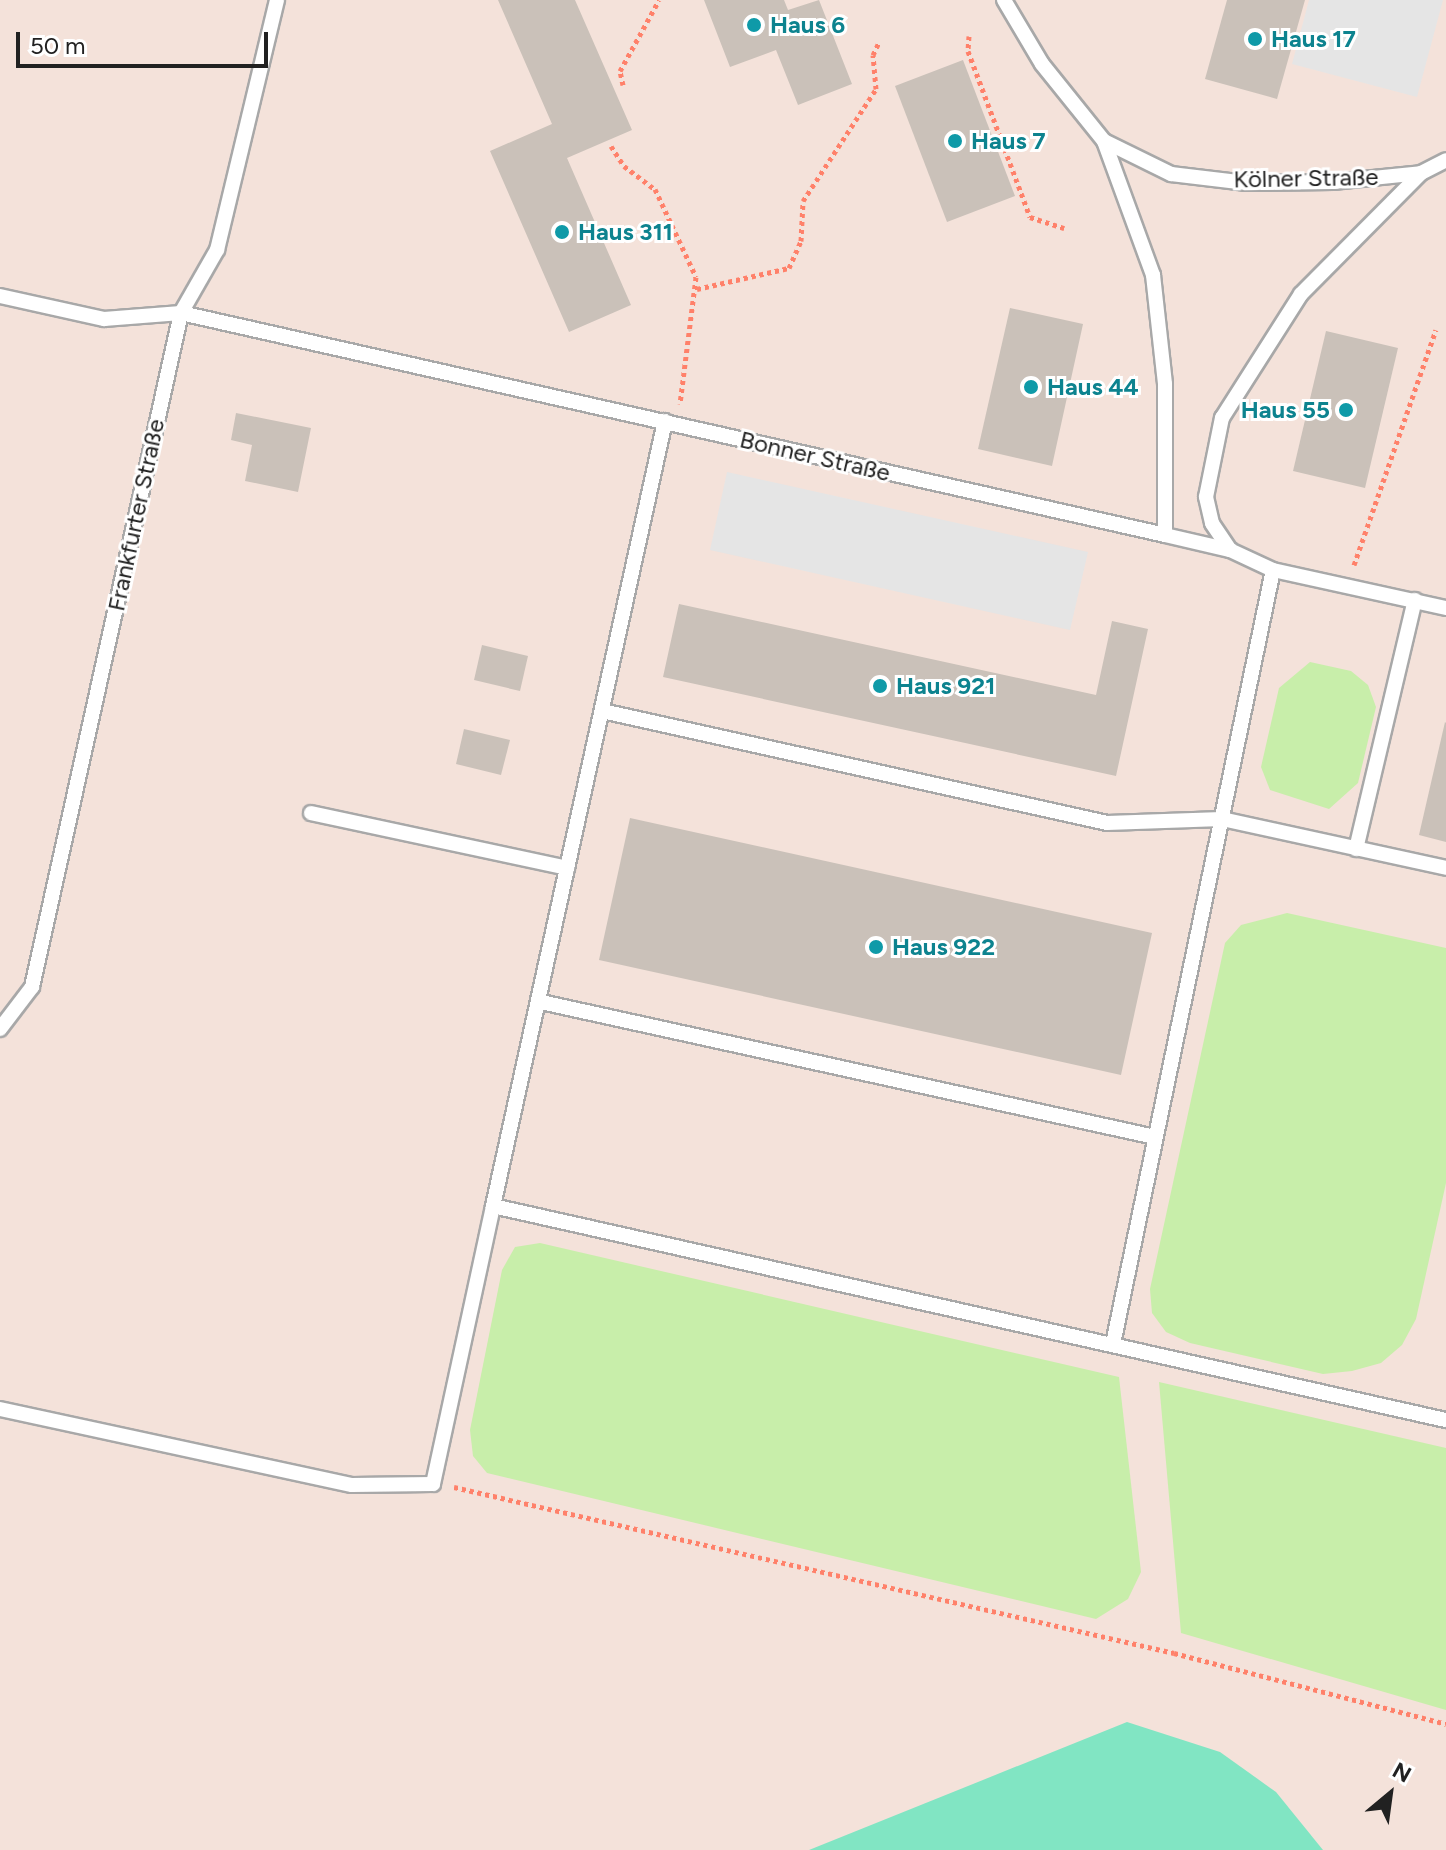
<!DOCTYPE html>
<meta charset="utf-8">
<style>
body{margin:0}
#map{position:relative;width:1446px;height:1850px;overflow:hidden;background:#f2efe7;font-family:Figtree,sans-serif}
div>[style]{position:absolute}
.military>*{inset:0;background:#f4e2da}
.grass>*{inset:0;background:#c8eeaa}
.pitch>*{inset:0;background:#81e5c3}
.parking>*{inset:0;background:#e5e5e5}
.building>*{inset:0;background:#cac1b9}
.path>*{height:5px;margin-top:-2.5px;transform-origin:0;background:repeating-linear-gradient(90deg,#ff816a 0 4px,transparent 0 8px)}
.roads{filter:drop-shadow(2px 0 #a8a8a8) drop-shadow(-2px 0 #a8a8a8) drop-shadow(0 2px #a8a8a8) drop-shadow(0 -2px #a8a8a8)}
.lane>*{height:14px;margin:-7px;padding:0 7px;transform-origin:7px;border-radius:7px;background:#fff}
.dots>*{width:22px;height:22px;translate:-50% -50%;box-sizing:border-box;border:4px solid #fff;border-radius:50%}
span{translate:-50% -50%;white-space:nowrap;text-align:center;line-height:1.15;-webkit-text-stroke:6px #fff;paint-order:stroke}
.culture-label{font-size:24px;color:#0d838f;font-weight:700}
.left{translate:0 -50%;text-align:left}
.right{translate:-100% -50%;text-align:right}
.street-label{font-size:24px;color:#212121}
.north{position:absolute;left:1350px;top:1754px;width:80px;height:80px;-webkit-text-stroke:6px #fff;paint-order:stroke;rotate:29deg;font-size:22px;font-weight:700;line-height:32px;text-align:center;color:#212121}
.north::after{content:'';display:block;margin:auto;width:28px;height:36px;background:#212121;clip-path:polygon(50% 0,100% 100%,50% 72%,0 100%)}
.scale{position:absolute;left:16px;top:32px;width:252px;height:36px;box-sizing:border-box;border:4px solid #212121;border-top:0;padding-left:10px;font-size:24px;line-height:28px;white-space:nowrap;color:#212121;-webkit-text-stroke:6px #fff;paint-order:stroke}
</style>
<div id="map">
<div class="military">
<div style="clip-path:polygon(0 0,1446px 0,1446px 1850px,0 1850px)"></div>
</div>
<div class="grass">
<div style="clip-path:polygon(1310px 662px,1351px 671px,1368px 685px,1376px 707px,1358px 783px,1329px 809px,1270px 790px,1261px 767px,1279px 688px)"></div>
<div style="clip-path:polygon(1287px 913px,1446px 948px,1446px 1183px,1416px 1319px,1402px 1345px,1381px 1363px,1352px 1371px,1323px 1374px,1190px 1343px,1166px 1332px,1152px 1313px,1150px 1289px,1225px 943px,1241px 925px)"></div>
<div style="clip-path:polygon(540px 1243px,1119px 1377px,1141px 1572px,1128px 1599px,1096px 1619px,487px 1473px,473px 1456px,470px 1430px,502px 1270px,515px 1247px)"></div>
<div style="clip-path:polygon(1159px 1382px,1446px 1448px,1446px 1710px,1181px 1633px)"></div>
</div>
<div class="pitch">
<div style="clip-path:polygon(1127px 1722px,1220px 1752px,1276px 1792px,1323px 1850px,809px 1850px)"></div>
</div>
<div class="parking">
<div style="clip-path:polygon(1309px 0,1443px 0,1417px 97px,1292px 64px)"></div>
<div style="clip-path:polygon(727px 472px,1088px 552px,1070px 630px,710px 550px)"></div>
</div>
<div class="building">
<div style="clip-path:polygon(498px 0,575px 0,632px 130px,567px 158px,631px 305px,569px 332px,490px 151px,552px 124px)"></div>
<div style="clip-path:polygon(704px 0,784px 0,788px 10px,819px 0,852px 84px,798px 105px,776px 50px,730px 67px)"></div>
<div style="clip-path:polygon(1227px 0,1305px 0,1277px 99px,1205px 79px)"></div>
<div style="clip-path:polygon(963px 60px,1015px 196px,947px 222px,895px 86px)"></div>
<div style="clip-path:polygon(1010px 308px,1083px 324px,1052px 466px,978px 449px)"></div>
<div style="clip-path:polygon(1326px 331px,1398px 348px,1365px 488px,1293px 471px)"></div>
<div style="clip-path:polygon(236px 413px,311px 428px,298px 492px,245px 481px,252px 445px,231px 440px)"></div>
<div style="clip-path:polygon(679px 604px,1096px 695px,1112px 621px,1148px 629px,1116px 776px,663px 677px)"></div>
<div style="clip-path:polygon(482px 645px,528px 656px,520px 691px,474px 680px)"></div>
<div style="clip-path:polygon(1445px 722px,1446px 723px,1446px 842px,1419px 835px)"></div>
<div style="clip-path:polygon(464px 729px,510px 740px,501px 775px,456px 764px)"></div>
<div style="clip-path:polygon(630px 818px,1152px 933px,1121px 1075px,599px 960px)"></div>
</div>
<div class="path">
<div style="left:969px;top:36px;width:15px;rotate:94deg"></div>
<div style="left:968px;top:51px;width:177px;rotate:69.5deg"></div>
<div style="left:1030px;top:217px;width:36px;rotate:18deg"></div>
<div style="left:623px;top:85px;width:14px;rotate:-102deg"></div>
<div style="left:620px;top:71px;width:81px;rotate:-61.2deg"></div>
<div style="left:611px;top:146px;width:24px;rotate:57deg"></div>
<div style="left:624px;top:166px;width:39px;rotate:37deg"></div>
<div style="left:655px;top:189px;width:97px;rotate:65deg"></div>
<div style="left:696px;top:277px;width:128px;rotate:97.2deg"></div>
<div style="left:697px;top:289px;width:94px;rotate:-12.9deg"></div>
<div style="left:789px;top:268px;width:30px;rotate:-66deg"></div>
<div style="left:801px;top:241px;width:40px;rotate:-87.1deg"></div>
<div style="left:803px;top:201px;width:134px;rotate:-56.9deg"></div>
<div style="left:876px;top:89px;width:34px;rotate:-95deg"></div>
<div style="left:873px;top:55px;width:14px;rotate:-65deg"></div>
<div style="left:1354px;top:565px;width:249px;rotate:-70.8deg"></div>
<div style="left:454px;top:1487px;width:739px;rotate:12.98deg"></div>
<div style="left:1174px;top:1653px;width:281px;rotate:14.6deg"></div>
</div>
<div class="roads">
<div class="lane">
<div style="left:1004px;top:0;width:74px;rotate:59.3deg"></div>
<div style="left:1042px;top:64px;width:99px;rotate:51.2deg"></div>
<div style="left:1104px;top:141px;width:75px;rotate:26.2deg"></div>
<div style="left:1171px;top:174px;width:76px;rotate:6.8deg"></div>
<div style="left:1246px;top:183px;width:87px;rotate:-0.7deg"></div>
<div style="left:1333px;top:182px;width:88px;rotate:-5.8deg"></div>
<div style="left:1421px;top:173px;width:28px;rotate:-27deg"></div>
<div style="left:1104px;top:141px;width:143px;rotate:69.9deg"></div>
<div style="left:1153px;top:275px;width:110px;rotate:83.7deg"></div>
<div style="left:1165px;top:384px;width:151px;rotate:90deg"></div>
<div style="left:0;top:296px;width:107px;rotate:12.5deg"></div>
<div style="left:104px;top:319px;width:77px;rotate:-4.5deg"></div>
<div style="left:181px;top:313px;width:1009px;rotate:12.71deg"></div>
<div style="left:1165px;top:535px;width:67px;rotate:13deg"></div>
<div style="left:1230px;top:550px;width:47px;rotate:24.9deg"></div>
<div style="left:1273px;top:570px;width:177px;rotate:12.4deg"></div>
<div style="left:665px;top:421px;width:804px;rotate:102.36deg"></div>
<div style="left:493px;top:1206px;width:977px;rotate:12.66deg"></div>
<div style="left:1230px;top:550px;width:32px;rotate:-124deg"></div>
<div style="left:1212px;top:523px;width:27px;rotate:-103deg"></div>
<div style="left:1206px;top:497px;width:81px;rotate:-78.6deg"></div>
<div style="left:1222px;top:418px;width:147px;rotate:-57.5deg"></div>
<div style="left:1301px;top:294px;width:170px;rotate:-45.2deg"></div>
<div style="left:602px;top:711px;width:517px;rotate:12.5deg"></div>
<div style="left:1107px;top:823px;width:115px;rotate:-2deg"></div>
<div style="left:1222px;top:819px;width:229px;rotate:12.3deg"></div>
<div style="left:311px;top:813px;width:262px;rotate:12.1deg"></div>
<div style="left:1356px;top:849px;width:256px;rotate:-76.7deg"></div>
<div style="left:541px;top:1002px;width:629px;rotate:12.4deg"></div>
<div style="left:0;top:1029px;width:53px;rotate:-52.7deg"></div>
<div style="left:32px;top:987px;width:690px;rotate:-77.53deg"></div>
<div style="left:181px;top:313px;width:73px;rotate:-60.3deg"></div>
<div style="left:217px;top:250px;width:257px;rotate:-76.5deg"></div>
<div style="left:1113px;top:1344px;width:790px;rotate:-78.32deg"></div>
<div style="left:0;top:1409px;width:360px;rotate:12.2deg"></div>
<div style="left:352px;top:1485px;width:81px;rotate:-0.7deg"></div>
<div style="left:433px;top:1484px;width:284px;rotate:-77.8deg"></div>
</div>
</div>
<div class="dots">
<div style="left:754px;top:25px;background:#0f9aa8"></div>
<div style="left:1255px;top:39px;background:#0f9aa8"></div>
<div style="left:955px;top:141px;background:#0f9aa8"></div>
<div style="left:562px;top:232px;background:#0f9aa8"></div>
<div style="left:1031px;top:387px;background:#0f9aa8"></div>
<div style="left:1346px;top:410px;background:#0f9aa8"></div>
<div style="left:880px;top:686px;background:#0f9aa8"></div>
<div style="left:876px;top:947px;background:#0f9aa8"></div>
</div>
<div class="culture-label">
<span class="left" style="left:770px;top:25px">Haus 6</span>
<span class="left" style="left:1271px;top:39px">Haus 17</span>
<span class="left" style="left:971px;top:141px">Haus 7</span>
<span class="left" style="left:578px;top:232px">Haus 311</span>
<span class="left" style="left:1047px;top:387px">Haus 44</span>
<span class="right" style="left:1330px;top:410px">Haus 55</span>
<span class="left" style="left:896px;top:686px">Haus 921</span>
<span class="left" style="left:892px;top:947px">Haus 922</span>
</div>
<div class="street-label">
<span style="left:1306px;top:178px;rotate:-1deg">Kölner Straße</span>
<span style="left:815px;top:456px;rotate:13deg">Bonner Straße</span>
<span style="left:136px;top:515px;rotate:-78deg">Frankfurter Straße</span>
</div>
<div class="north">N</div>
<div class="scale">50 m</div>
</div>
